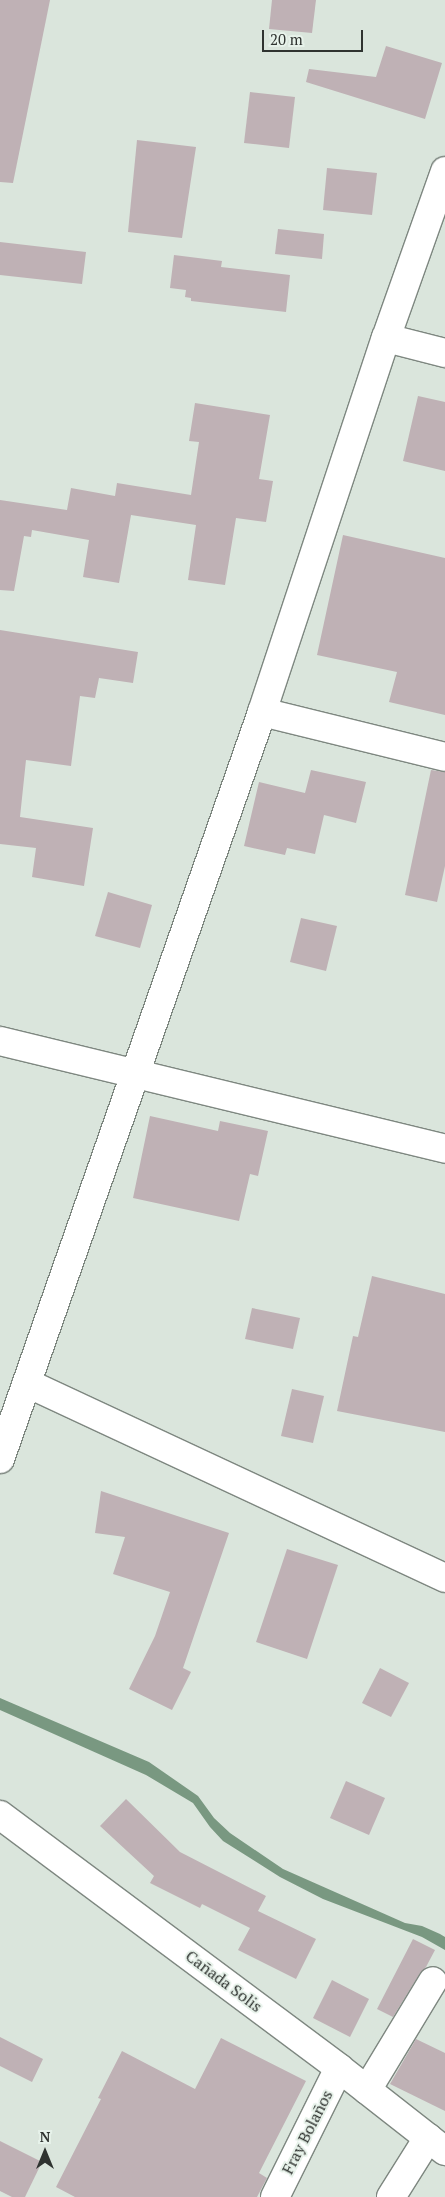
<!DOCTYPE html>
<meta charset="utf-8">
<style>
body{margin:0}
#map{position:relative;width:445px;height:2197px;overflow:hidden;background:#dae5dc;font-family:"PT Serif",serif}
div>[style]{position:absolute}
.water>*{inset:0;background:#799881}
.building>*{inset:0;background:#bfb1b5}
.roads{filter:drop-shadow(1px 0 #7e8780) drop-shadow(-1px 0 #7e8780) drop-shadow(0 1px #7e8780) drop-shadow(0 -1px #7e8780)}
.minor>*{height:28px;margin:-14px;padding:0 14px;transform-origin:14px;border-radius:14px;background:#fff}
span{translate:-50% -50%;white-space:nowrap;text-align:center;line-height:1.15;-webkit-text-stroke:4px #e7f2ea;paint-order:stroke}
.street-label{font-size:16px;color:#2f3330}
.north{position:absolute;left:20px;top:2127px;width:50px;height:50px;-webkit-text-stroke:4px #e7f2ea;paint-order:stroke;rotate:0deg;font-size:14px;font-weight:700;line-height:20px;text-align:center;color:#2f3330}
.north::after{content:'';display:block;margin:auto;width:18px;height:22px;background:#2f3330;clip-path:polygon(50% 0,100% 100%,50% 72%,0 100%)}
.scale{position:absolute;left:262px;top:30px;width:101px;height:22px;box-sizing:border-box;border:2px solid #2f3330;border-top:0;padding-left:6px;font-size:15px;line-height:18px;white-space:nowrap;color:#2f3330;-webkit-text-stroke:4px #e7f2ea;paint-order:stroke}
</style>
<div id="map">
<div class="water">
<div style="clip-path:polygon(0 1698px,149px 1762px,198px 1796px,214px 1818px,230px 1833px,283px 1869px,405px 1923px,422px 1926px,440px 1934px,445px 1937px,445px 1950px,422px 1937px,323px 1899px,280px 1877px,223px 1841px,210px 1827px,193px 1803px,146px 1775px,0 1710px)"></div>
</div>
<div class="building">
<div style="clip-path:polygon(0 0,50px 0,13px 183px,0 182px)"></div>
<div style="clip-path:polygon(272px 0,316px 0,312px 33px,269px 29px)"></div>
<div style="clip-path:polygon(386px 46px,442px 63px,425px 119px,306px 82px,309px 69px,376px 77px)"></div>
<div style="clip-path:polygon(250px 92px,295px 97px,289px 148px,244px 143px)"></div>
<div style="clip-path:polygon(137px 140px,196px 147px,182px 238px,128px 232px)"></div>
<div style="clip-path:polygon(327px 168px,377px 173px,372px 215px,323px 210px)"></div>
<div style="clip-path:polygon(278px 229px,324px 234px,322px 259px,275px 254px)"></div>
<div style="clip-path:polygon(0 242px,86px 252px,82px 284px,0 275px)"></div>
<div style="clip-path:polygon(174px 255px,222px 261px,221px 267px,290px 275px,286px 312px,191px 301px,191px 298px,185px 297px,186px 290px,170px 288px)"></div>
<div style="clip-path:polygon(418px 396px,445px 402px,445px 471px,403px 461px)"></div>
<div style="clip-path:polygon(195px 403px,270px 415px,259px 479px,273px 481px,266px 522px,236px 518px,225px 585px,188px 580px,196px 525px,131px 515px,119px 583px,83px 577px,89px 540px,32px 530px,31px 537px,24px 536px,14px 591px,0 590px,0 500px,67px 510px,71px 488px,115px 496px,117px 483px,191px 495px,199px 442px,189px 441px)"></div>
<div style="clip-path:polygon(343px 535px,445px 558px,445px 715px,389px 702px,397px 672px,317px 655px)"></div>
<div style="clip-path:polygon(0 630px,138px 652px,133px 683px,99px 678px,95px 698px,80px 696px,71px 766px,26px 760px,20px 817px,93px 828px,84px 886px,32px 877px,36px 848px,0 844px)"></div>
<div style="clip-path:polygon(311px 770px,366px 782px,356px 823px,324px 815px,315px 854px,287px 848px,285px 855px,244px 846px,259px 782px,305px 793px)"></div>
<div style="clip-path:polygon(431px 770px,445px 772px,445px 866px,437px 902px,405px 895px)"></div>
<div style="clip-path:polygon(108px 892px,152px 905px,140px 948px,95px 936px)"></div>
<div style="clip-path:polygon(301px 918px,337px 926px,326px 971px,290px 962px)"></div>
<div style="clip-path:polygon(150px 1116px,218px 1131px,220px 1121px,268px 1131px,258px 1176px,250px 1174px,239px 1221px,133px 1198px)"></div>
<div style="clip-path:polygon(372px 1276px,445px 1294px,445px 1432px,337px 1411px,353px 1336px,358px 1337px)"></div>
<div style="clip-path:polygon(252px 1308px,300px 1318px,293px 1349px,245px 1339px)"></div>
<div style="clip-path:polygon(292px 1389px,324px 1396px,313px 1443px,281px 1436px)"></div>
<div style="clip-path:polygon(101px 1491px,229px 1533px,183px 1668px,191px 1672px,172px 1710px,129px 1689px,155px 1636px,170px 1592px,113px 1574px,125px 1537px,95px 1533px)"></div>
<div style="clip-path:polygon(287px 1549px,338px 1565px,307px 1659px,256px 1642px)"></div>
<div style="clip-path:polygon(380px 1668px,409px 1683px,391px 1717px,362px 1703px)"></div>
<div style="clip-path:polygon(346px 1781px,385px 1798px,369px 1835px,330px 1818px)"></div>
<div style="clip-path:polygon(126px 1799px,180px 1852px,266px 1896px,258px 1911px,316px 1939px,296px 1979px,238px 1950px,250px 1928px,202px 1904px,200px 1908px,150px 1883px,154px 1876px,100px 1826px)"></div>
<div style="clip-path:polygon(413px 1939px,435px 1950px,426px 1967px,420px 1973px,393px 2017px,377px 2009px)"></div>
<div style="clip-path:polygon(332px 1980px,369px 1999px,350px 2037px,313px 2018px)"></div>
<div style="clip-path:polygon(0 2037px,43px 2059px,32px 2082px,0 2066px)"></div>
<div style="clip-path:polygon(221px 2038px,306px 2081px,259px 2173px,267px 2178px,257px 2197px,75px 2197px,56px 2187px,101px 2099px,98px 2098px,122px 2051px,195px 2089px)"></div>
<div style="clip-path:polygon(416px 2039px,445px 2053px,445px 2111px,390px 2084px)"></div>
<div style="clip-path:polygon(0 2141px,42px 2162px,25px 2197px,12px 2197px,0 2191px)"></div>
</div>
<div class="roads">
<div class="minor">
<div style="left:386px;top:338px;width:61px;rotate:14.3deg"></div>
<div style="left:262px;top:712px;width:188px;rotate:13.8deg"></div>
<div style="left:0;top:1041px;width:458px;rotate:13.6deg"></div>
<div style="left:27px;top:1383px;width:461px;rotate:25deg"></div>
<div style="left:0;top:1459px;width:792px;rotate:-70.67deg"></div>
<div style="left:262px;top:712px;width:394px;rotate:-71.7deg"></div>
<div style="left:386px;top:338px;width:177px;rotate:-70.5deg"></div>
<div style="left:0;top:1815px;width:423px;rotate:36.7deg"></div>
<div style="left:339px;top:2068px;width:135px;rotate:38.1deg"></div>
<div style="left:367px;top:2090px;width:127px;rotate:-58.8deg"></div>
<div style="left:275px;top:2197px;width:144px;rotate:-63.6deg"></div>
<div style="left:391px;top:2197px;width:70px;rotate:-57.9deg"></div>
</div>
</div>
<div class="street-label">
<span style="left:224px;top:1981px;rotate:37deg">Cañada Solis</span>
<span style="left:307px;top:2132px;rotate:-63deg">Fray Bolaños</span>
</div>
<div class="north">N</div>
<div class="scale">20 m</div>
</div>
